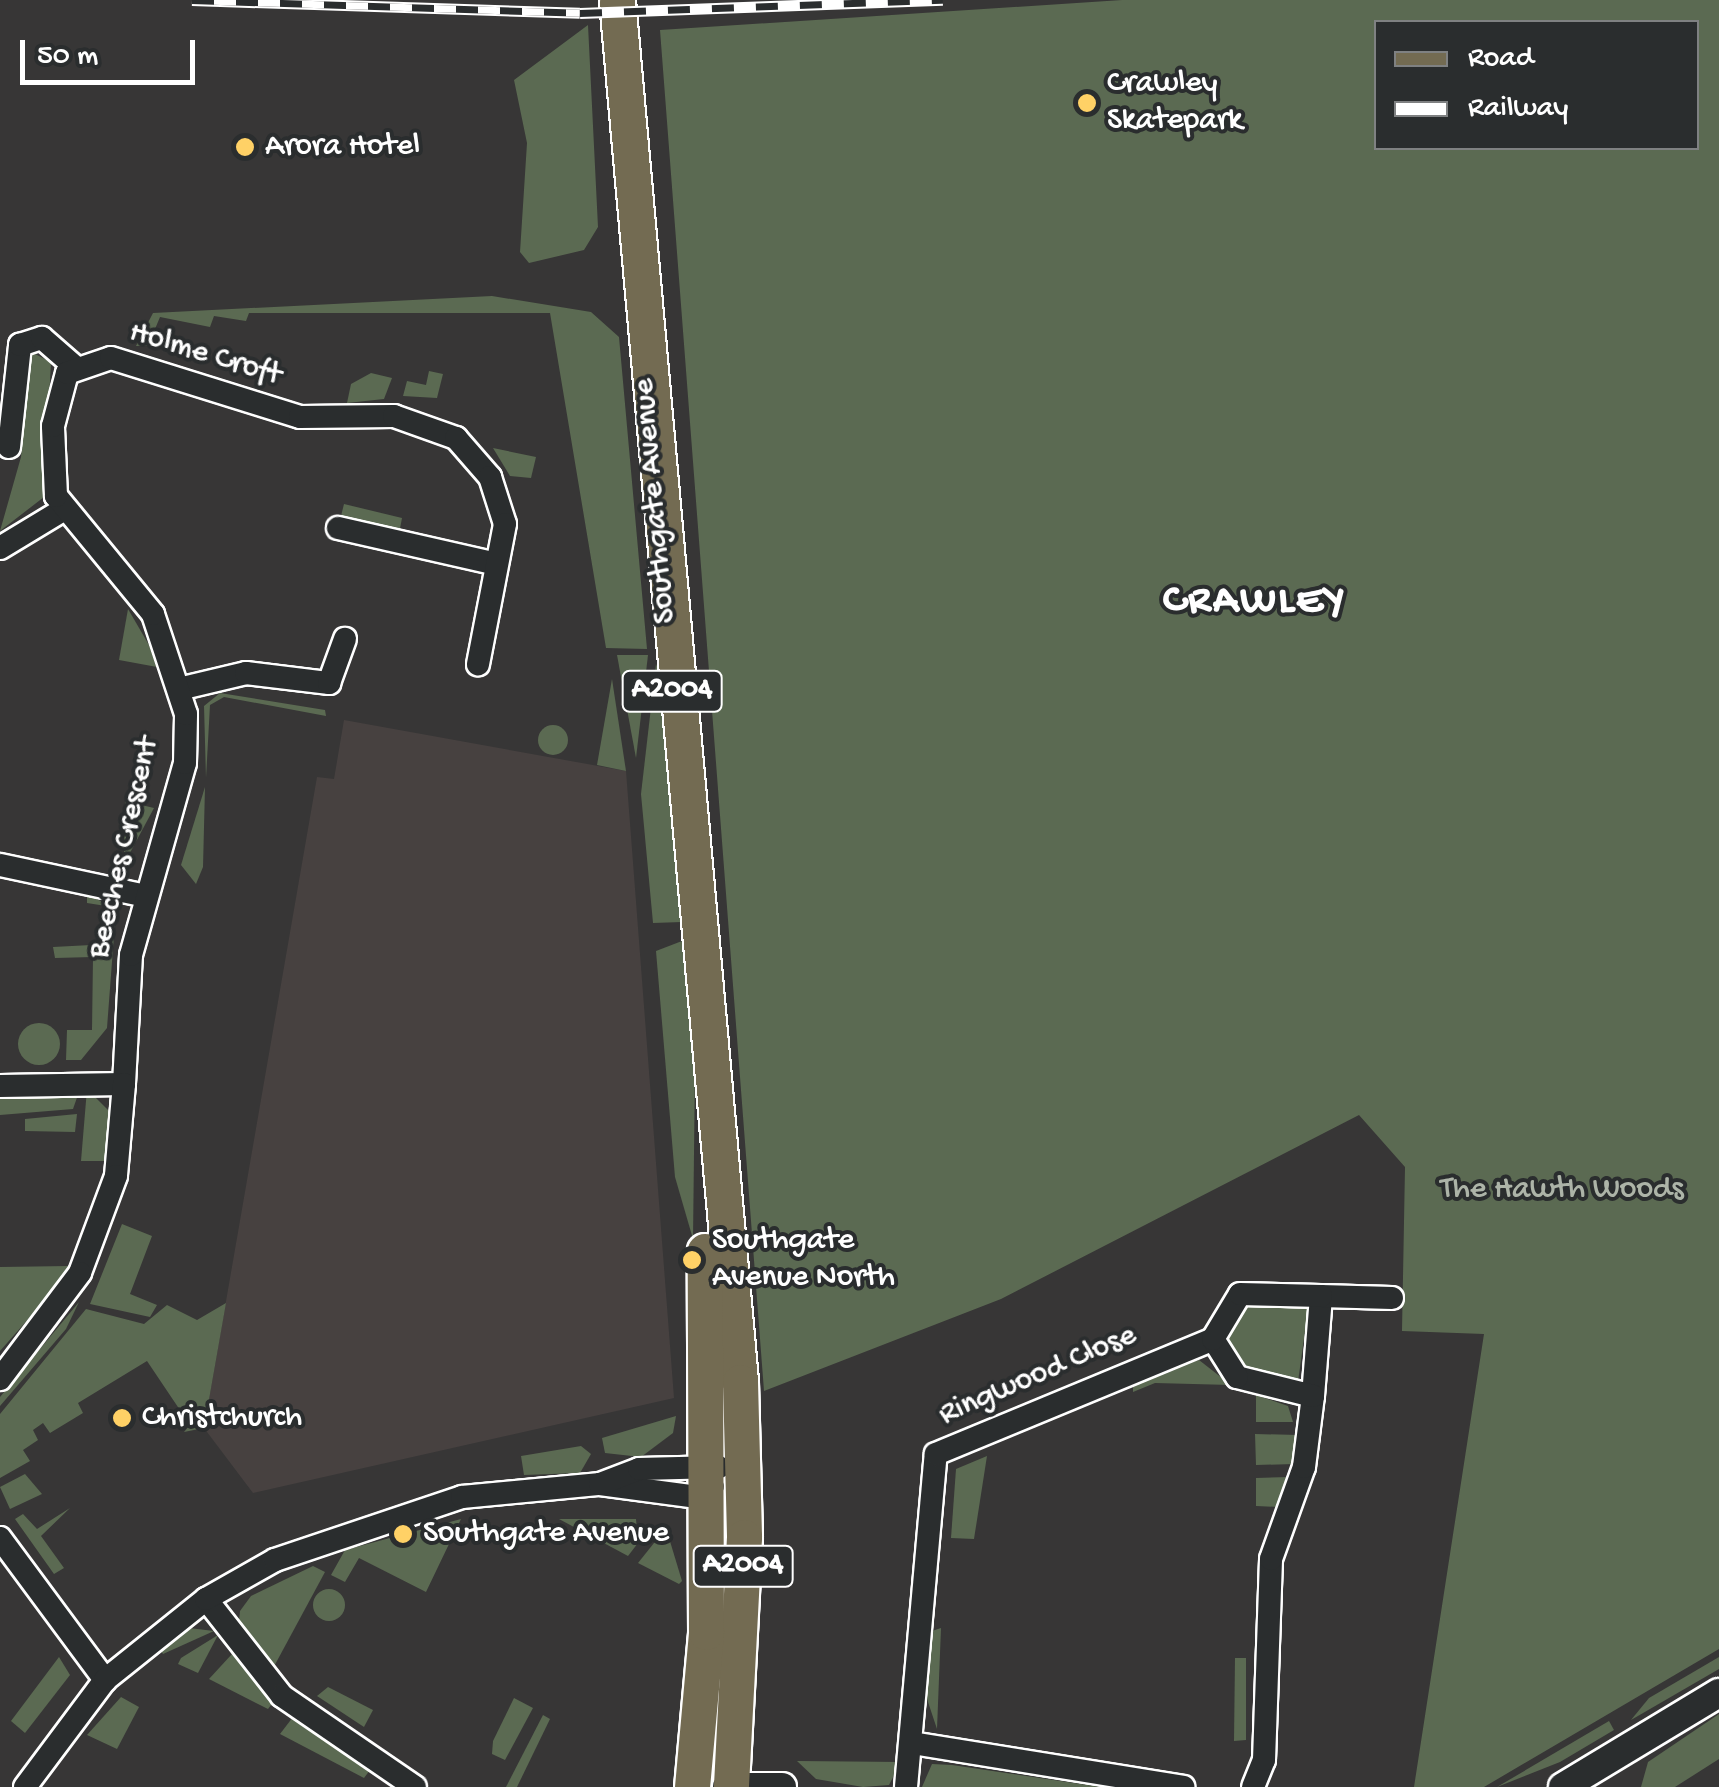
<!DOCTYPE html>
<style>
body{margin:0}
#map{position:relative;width:1719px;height:1787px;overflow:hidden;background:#373636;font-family:"Gochi Hand",sans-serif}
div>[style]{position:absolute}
.built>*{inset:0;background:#474140}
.green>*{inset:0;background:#5b6a52}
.round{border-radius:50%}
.roads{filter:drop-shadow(2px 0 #fff) drop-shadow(-2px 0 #fff) drop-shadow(0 2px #fff) drop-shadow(0 -2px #fff)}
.minor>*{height:22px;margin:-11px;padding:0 11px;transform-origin:11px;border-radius:11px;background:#2a2d2e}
.tertiary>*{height:28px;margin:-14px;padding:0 14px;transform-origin:14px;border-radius:14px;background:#2a2d2e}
.primary>*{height:35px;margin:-17.5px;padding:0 17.5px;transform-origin:17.5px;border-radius:17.5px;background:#736b52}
.rail>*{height:11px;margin-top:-5.5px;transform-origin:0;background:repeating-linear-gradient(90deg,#2a2d2e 0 22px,#fff 0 44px);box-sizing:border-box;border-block:2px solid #fff}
.dots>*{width:28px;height:28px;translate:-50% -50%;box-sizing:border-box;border:5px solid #2a2d2e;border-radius:50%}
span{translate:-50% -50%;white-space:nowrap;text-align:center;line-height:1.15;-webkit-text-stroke:8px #2a2d2e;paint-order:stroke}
.shield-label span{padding:2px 8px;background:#2a2d2e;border:2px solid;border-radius:8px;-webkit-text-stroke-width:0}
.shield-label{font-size:30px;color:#fff;font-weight:700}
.poi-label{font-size:32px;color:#fff}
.left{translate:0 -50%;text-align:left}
.street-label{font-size:32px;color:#fff}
.park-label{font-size:32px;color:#adb4a8}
.district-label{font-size:42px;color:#fff;font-weight:700;letter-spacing:2.5px}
.legend{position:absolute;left:1374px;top:20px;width:325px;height:130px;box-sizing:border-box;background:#2a2d2e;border:2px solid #7f8182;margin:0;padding:12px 18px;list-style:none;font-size:30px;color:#fff}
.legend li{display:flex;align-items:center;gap:20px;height:50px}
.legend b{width:50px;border:2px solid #7f8182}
.scale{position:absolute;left:20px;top:40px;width:175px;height:45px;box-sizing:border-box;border:5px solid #fff;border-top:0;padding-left:12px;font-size:30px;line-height:35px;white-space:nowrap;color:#fff;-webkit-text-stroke:8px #2a2d2e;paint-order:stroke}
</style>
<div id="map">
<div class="built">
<div style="clip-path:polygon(344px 720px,626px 771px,674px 1398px,253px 1493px,204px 1428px,317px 777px,334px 779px)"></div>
</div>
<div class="green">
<div style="clip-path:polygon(evenodd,1122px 0,1719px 0,1719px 1649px,1484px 1787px,1414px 1787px,1484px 1334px,1402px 1331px,1405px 1167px,1359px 1115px,1001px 1299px,764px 1391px,660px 30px,1122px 0,1376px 22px,1696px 22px,1696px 148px,1376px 148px,1376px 22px)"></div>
<div style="clip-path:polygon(588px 25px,598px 227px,584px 250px,529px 263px,520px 252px,527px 143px,514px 80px)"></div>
<div style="clip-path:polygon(492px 296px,591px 312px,619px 337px,647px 649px,606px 648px,550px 313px,249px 313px,246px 321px,214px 316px,210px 327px,160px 317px,148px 346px,136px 346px,153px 313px)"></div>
<div style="clip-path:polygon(31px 352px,51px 362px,44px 497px,0 531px,21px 457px)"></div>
<div style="clip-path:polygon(429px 371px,443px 374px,437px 398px,403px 396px,407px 381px,426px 385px)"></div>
<div style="clip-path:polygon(371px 373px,392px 378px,384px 399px,347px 403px,351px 384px)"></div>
<div style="clip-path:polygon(493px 448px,536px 457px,531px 478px,510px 476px)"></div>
<div style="clip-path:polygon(344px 504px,402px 518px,399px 534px,340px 520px)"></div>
<div style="clip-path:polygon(128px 609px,149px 645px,157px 667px,119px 660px)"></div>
<div style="clip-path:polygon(617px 655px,648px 655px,636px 758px)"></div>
<div style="clip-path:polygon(656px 664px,660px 675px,682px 922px,653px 923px,641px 794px)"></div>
<div style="clip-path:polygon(612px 679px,626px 771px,597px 765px)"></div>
<div style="clip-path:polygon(220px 693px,325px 710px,326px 716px,224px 697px,210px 705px,206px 778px,204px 706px)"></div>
<div class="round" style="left:538px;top:725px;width:30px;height:30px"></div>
<div style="clip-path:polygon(205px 787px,203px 867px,196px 884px,181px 865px)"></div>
<div style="clip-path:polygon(125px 801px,154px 808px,124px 864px,124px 849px)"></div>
<div style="clip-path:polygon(87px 894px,116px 909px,107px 1028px,81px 1060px,66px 1060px,67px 1030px,92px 1030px,93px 957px,55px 958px,53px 947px,110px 944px,106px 906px,87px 903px)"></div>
<div style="clip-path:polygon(682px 941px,695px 1066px,693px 1239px,675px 1177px,656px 951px)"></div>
<div class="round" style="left:18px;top:1023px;width:42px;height:42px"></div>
<div style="clip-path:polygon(80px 1089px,73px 1109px,0 1115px,0 1094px)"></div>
<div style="clip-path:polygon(87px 1089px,111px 1113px,108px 1161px,81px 1161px)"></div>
<div style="clip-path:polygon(77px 1114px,75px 1132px,25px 1131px,25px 1119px)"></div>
<div style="clip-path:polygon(122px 1224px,152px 1236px,130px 1294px,157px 1305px,150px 1317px,90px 1304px)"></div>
<div style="clip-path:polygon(69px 1266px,68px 1274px,0 1351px,0 1267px)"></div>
<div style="clip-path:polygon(79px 1302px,66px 1329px,0 1406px,0 1397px)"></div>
<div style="clip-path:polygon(226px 1303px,204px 1428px,184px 1432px,190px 1425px,147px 1361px,78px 1403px,83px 1413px,50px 1433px,43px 1423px,33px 1430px,38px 1440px,23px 1450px,30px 1461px,0 1478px,0 1414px,86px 1309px,144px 1324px,167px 1305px,197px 1320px)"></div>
<div style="clip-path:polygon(1245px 1304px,1308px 1309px,1298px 1382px,1247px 1371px,1231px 1351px,1227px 1338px)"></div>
<div style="clip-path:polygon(1199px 1360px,1231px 1385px,1155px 1383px,1133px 1392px,1133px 1381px)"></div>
<div style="clip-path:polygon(1256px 1395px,1288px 1406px,1293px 1422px,1256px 1422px)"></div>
<div style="clip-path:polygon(676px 1416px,673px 1433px,641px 1457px,605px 1453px,602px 1438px)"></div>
<div style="clip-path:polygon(1255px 1434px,1298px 1435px,1294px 1464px,1256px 1465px)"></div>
<div style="clip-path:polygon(581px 1446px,591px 1454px,580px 1473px,524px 1475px,521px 1456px)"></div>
<div style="clip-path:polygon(987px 1456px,974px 1539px,951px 1538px,956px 1469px)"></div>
<div style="clip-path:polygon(25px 1474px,42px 1494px,10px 1509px,0 1487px)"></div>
<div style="clip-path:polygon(1290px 1477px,1279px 1507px,1256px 1506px,1256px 1478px)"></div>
<div style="clip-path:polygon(70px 1508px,41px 1536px,64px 1568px,54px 1574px,15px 1519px,23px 1514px,37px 1529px)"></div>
<div style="clip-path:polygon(461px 1519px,426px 1592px,359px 1558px,345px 1582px,331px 1575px,345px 1550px)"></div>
<div style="clip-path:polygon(559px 1519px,636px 1519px,638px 1543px,628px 1556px)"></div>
<div style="clip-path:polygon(666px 1528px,682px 1581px,679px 1584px,638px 1563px)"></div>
<div style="clip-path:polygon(313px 1566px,325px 1572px,271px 1672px,238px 1631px,240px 1611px,251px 1596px)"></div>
<div class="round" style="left:313px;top:1589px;width:32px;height:32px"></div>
<div style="clip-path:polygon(189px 1628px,214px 1631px,163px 1654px,160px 1649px)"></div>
<div style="clip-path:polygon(941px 1628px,937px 1729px,927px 1699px,932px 1631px)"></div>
<div style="clip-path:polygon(218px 1635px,198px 1673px,178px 1664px,181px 1658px)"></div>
<div style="clip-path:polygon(232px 1654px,274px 1701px,268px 1709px,209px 1679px)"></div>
<div style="clip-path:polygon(59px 1657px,70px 1675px,25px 1733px,11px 1721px)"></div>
<div style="clip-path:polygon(1719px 1657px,1719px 1669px,1631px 1720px,1649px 1698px)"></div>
<div style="clip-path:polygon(1235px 1658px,1246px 1658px,1246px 1740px,1234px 1741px)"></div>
<div style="clip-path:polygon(328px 1687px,373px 1710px,364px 1727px,317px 1696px)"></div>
<div style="clip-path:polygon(121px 1697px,139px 1707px,117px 1749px,87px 1735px)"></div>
<div style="clip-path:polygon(514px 1698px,533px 1708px,505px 1760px,492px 1754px,493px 1741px)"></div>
<div style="clip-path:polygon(1719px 1714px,1719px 1759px,1675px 1787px,1641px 1787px,1648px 1762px)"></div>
<div style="clip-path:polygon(543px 1715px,550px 1719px,517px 1787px,506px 1787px)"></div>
<div style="clip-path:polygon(293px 1717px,370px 1770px,364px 1778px,280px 1734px)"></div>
<div style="clip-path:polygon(1609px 1721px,1614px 1730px,1560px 1762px,1497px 1787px)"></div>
<div style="clip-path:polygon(797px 1761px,901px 1762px,889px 1785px,863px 1787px,816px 1779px)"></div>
<div style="clip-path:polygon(932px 1764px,952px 1765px,1101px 1787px,922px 1787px)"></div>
</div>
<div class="roads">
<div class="minor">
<div style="left:9px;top:447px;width:103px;rotate:-83.8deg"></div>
<div style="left:20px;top:345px;width:23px;rotate:-18deg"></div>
<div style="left:42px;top:338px;width:43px;rotate:41.2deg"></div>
<div style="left:338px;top:528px;width:162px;rotate:12.8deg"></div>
<div style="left:0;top:548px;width:71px;rotate:-31.2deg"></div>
<div style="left:183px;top:688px;width:65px;rotate:-13.4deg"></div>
<div style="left:246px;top:673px;width:84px;rotate:6.9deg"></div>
<div style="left:329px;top:683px;width:47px;rotate:-70deg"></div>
<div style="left:0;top:865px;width:149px;rotate:12deg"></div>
<div style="left:124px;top:1084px;width:129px;rotate:-86.9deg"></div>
<div style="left:131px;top:955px;width:199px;rotate:-74.3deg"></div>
<div style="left:185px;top:763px;width:49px;rotate:-88.8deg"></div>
<div style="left:186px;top:714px;width:105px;rotate:-108.3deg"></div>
<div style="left:153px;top:614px;width:153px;rotate:-129.4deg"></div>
<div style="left:56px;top:496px;width:70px;rotate:-92.5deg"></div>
<div style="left:53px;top:426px;width:55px;rotate:-75.2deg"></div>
<div style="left:67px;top:373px;width:46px;rotate:-18.8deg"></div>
<div style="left:111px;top:358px;width:198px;rotate:17.3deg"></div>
<div style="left:300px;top:417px;width:94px;rotate:-0.6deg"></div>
<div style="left:394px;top:416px;width:66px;rotate:19.5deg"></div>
<div style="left:456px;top:438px;width:52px;rotate:48.9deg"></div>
<div style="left:490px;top:477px;width:49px;rotate:72.3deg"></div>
<div style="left:505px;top:524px;width:143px;rotate:100.9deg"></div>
<div style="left:0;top:1086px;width:124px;rotate:-0.9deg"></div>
<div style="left:124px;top:1084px;width:92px;rotate:95deg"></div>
<div style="left:116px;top:1176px;width:103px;rotate:110.4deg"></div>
<div style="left:80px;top:1273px;width:133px;rotate:127deg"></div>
<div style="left:1313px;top:1396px;width:100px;rotate:-85.4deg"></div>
<div style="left:1321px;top:1296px;width:71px;rotate:1.6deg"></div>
<div style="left:600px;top:1484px;width:106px;rotate:7.6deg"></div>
<div style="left:705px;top:1498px;width:14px;rotate:-56deg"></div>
<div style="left:0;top:1538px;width:177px;rotate:53.5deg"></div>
<div style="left:206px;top:1599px;width:123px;rotate:51.9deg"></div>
<div style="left:282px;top:1696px;width:161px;rotate:34.4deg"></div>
<div style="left:912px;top:1743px;width:275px;rotate:9.2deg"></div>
<div style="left:25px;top:1787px;width:134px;rotate:-53.2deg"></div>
<div style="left:105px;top:1680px;width:129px;rotate:-38.7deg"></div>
<div style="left:206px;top:1599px;width:79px;rotate:-29.5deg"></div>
<div style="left:275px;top:1560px;width:197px;rotate:-18.6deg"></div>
<div style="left:462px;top:1497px;width:139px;rotate:-5.4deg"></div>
<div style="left:600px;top:1484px;width:42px;rotate:-21deg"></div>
<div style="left:639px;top:1469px;width:80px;rotate:-1.4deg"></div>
<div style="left:906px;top:1787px;width:334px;rotate:-84.9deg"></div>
<div style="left:936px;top:1454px;width:300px;rotate:-22.5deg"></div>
<div style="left:1253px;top:1787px;width:29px;rotate:-68deg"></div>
<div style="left:1264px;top:1760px;width:201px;rotate:-88deg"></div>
<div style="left:1271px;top:1559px;width:98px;rotate:-70.3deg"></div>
<div style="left:1304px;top:1467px;width:72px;rotate:-82.8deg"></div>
<div style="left:1313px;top:1396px;width:78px;rotate:-166deg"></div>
<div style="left:1237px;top:1377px;width:45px;rotate:-122.3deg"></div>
<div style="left:1213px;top:1339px;width:52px;rotate:-59deg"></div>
<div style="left:1240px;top:1294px;width:81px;rotate:1.4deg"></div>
</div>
<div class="tertiary">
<div style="left:727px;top:1787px;width:55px"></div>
<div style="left:1563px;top:1787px;width:182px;rotate:-31.1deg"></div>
</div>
<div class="primary">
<div style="left:617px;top:0;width:1387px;rotate:84.91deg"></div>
<div style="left:740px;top:1382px;width:155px;rotate:88.5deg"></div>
<div style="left:744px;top:1537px;width:250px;rotate:93deg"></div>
<div style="left:692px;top:1787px;width:156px;rotate:-84.8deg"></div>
<div style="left:706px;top:1632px;width:381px;rotate:-90.2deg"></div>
</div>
</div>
<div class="rail">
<div style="left:192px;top:0;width:388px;rotate:1.9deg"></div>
<div style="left:580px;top:13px;width:363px;rotate:-2.1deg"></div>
</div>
<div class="dots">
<div style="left:1087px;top:103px;background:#ffd166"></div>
<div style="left:245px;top:147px;background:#ffd166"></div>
<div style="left:692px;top:1260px;background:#ffd166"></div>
<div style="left:122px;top:1418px;background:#ffd166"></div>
<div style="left:403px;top:1534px;background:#ffd166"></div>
</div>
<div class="shield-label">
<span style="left:672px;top:691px">A2004</span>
<span style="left:743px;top:1566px">A2004</span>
</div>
<div class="poi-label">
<span class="left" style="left:1107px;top:103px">Crawley<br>Skatepark</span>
<span class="left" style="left:265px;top:147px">Arora Hotel</span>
<span class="left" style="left:712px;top:1260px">Southgate<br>Avenue North</span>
<span class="left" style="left:142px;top:1418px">Christchurch</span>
<span class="left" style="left:423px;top:1534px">Southgate Avenue</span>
</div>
<div class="street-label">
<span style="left:205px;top:355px;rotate:17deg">Holme Croft</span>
<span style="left:656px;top:501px;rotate:-95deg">Southgate Avenue</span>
<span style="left:125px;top:848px;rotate:-77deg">Beeches Crescent</span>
<span style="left:1038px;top:1376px;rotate:-23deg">Ringwood Close</span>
</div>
<div class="park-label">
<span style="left:1562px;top:1190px">The Hawth Woods</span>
</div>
<div class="district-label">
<span style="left:1255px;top:603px">CRAWLEY</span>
</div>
<ul class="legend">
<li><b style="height:12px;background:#736b52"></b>Road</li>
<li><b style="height:12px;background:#fff"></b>Railway</li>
</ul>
<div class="scale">50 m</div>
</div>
